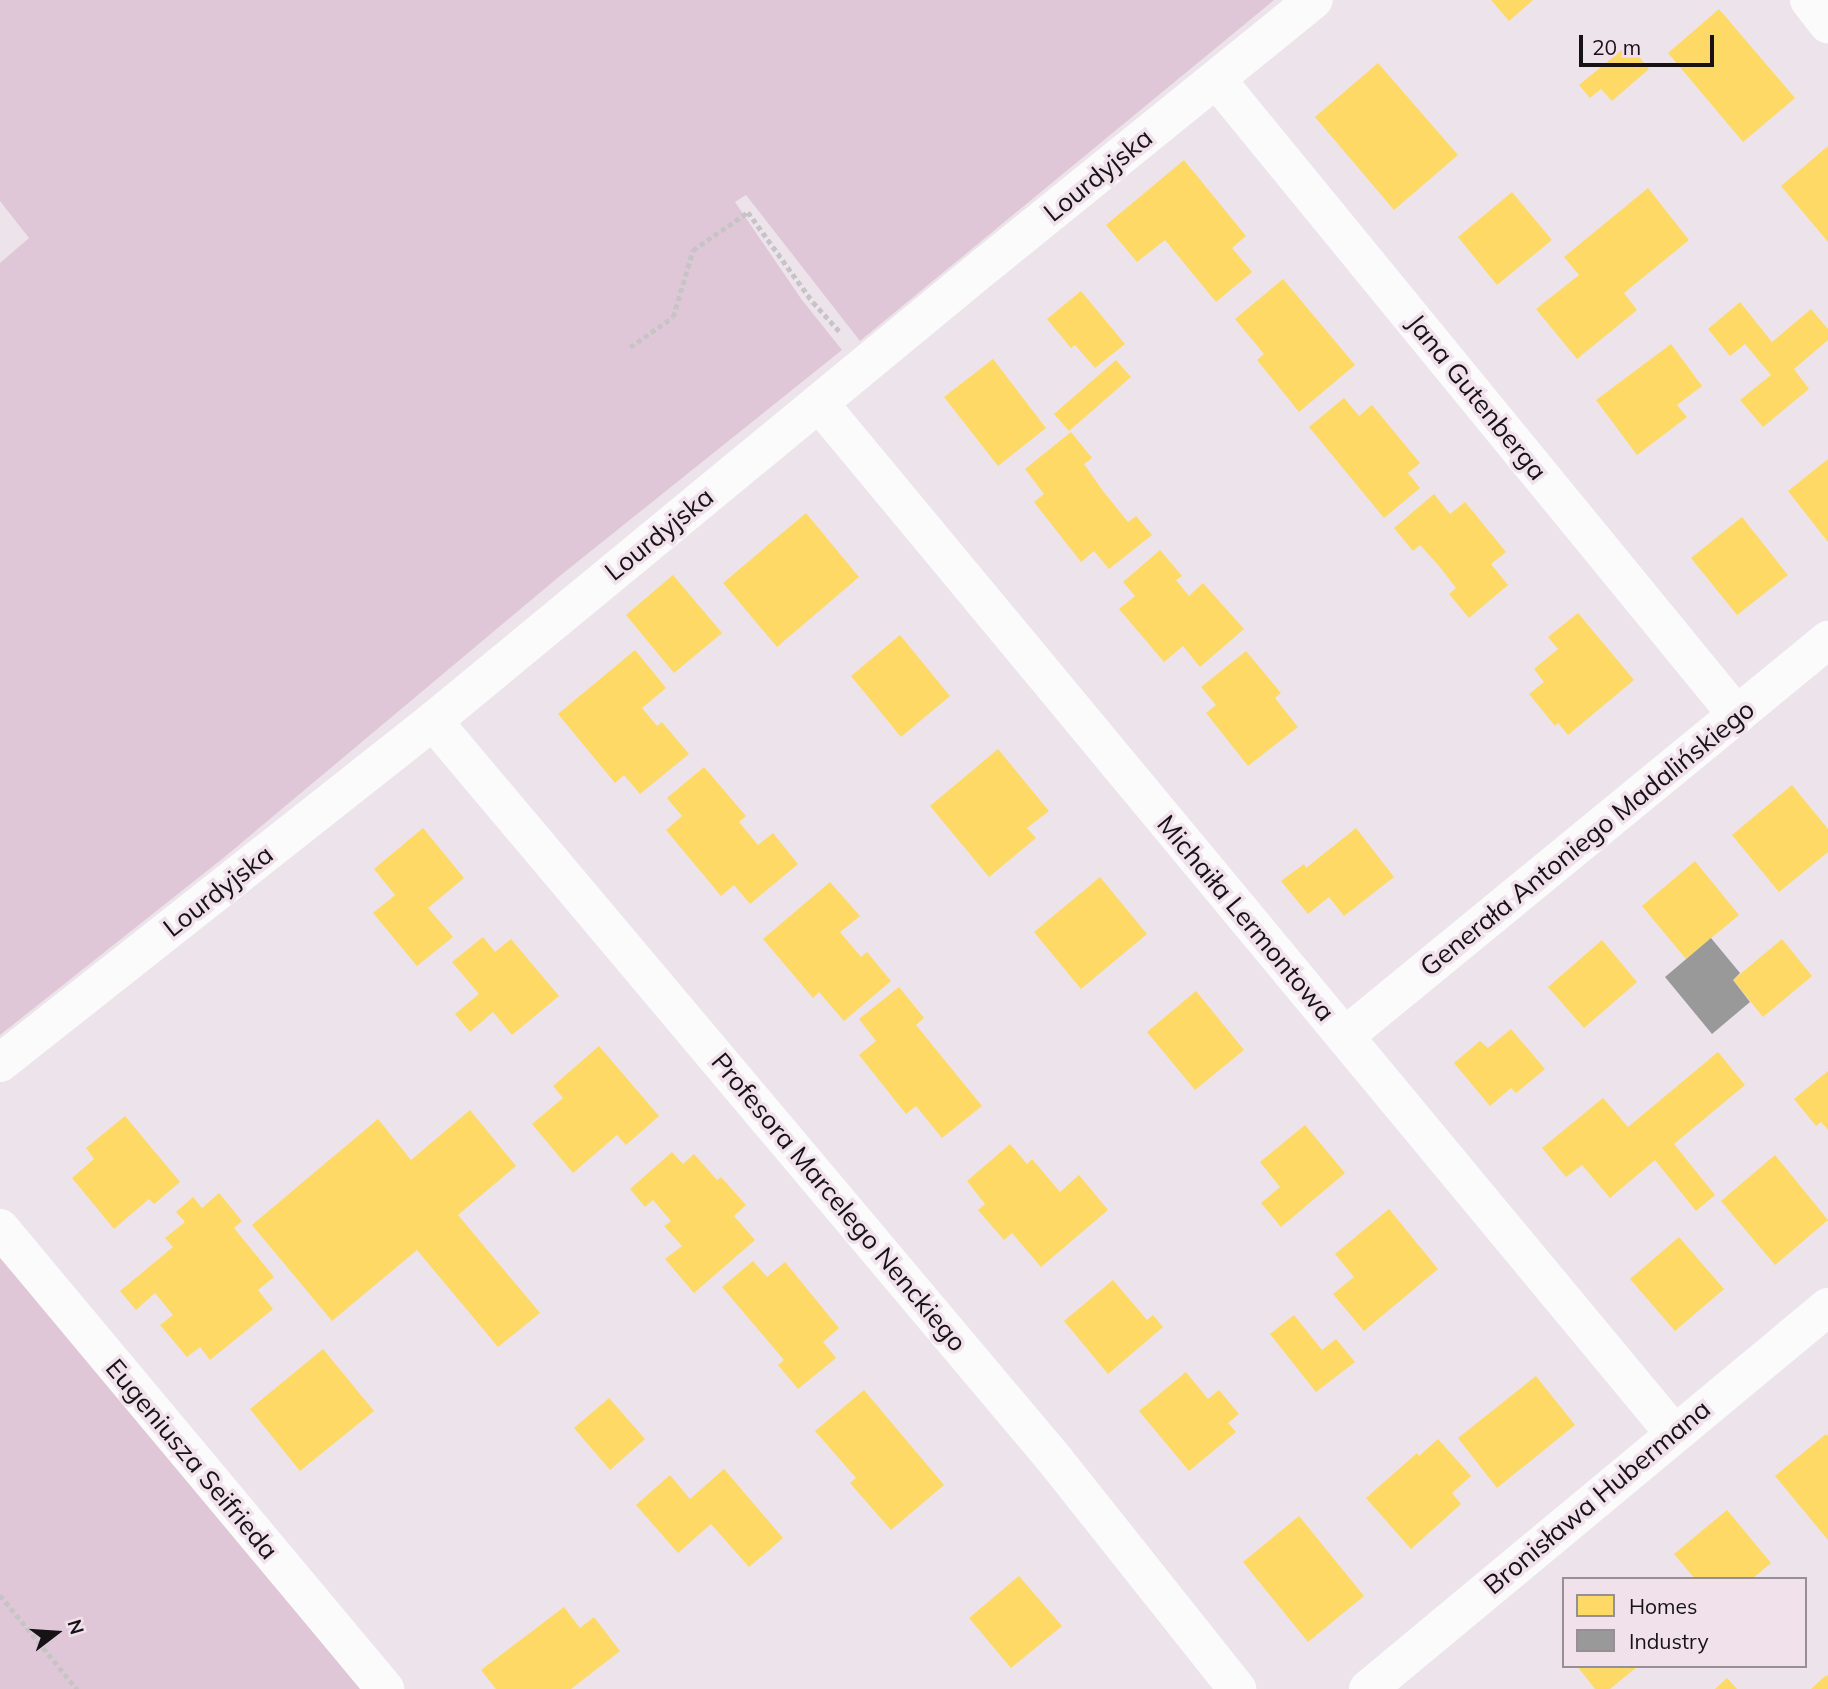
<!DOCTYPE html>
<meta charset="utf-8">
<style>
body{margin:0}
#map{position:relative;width:1828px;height:1689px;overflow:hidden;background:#ece4ea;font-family:Mulish,sans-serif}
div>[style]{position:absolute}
.green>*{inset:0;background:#e0c7d8}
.homes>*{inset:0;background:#ffd966}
.industry>*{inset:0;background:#999}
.path>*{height:4.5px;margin-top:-2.25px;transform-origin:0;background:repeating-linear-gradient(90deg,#c7c4c6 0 5px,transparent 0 8.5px)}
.street>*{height:38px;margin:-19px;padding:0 19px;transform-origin:19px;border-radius:19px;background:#fcfbfc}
span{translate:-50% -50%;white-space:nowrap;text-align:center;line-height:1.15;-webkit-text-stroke:7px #f0e1eb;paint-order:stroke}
.street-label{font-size:26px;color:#171215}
.legend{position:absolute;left:1562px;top:1577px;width:245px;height:91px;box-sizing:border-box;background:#f0e1eb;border:2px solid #998e95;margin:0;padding:9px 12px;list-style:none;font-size:21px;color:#171215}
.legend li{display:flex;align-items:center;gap:14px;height:35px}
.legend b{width:35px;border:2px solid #998e95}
.north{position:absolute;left:21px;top:1598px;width:70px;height:70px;-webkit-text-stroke:5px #f0e1eb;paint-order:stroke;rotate:73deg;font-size:19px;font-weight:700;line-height:28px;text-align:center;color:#171215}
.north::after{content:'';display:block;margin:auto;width:24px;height:32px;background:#171215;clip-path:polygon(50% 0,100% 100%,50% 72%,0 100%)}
.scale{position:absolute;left:1579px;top:35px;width:135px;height:32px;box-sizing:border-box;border:4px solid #171215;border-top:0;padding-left:9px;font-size:21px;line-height:24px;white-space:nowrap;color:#171215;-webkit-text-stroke:5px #f0e1eb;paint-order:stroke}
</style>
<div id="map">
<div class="green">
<div style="clip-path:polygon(0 0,1274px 0,860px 341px,746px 195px,735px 202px,802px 300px,842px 350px,561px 575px,227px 855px,0 1035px,0 263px,29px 238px,0 201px)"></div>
<div style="clip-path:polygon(0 1250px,360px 1689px,0 1689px)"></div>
</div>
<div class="homes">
<div style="clip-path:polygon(1491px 0,1533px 0,1509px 21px)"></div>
<div style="clip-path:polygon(1719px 9px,1795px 98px,1743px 142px,1668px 53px)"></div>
<div style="clip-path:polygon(1629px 44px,1649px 69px,1612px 101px,1601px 89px,1590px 98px,1579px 85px)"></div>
<div style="clip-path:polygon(1378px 63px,1458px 155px,1394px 210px,1315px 117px)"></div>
<div style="clip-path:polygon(1828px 146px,1828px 242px,1781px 186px)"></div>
<div style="clip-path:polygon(1184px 160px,1246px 236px,1232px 248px,1252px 272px,1216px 302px,1165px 240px,1137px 262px,1106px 225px)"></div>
<div style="clip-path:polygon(1648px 188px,1689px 240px,1624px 293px,1637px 310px,1577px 359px,1536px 309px,1579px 275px,1564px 257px)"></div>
<div style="clip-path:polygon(1512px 192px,1552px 240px,1497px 285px,1458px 237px)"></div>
<div style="clip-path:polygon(1283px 279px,1355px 365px,1299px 412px,1257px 360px,1264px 354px,1235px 319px)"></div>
<div style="clip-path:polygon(1081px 291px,1125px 344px,1095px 368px,1075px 345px,1071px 348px,1047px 319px)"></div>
<div style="clip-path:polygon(1740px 302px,1772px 342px,1811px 309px,1828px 329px,1828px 340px,1794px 369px,1809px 389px,1763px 427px,1740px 400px,1771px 375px,1745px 344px,1730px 356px,1708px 329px)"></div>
<div style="clip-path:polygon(1671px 344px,1702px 386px,1677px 405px,1687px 417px,1637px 455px,1596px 400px)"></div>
<div style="clip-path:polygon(993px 359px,1046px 428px,998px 466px,944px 397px)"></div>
<div style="clip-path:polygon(1116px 360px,1131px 377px,1069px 431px,1054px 414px)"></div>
<div style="clip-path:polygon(1344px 398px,1359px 416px,1372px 405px,1420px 463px,1408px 473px,1420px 488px,1384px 518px,1309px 427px)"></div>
<div style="clip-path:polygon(1071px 432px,1092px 458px,1084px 464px,1103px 491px,1128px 522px,1136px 516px,1152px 535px,1109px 569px,1094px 551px,1081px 562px,1034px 502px,1044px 494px,1025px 469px)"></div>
<div style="clip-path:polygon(1828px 459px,1828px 542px,1788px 491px)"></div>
<div style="clip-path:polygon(1434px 494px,1450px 514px,1465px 502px,1506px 552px,1491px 564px,1508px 585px,1469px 618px,1449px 594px,1456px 588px,1439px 566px,1420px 545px,1413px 551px,1394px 528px)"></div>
<div style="clip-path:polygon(806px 513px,859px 577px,777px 647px,723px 583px)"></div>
<div style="clip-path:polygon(1742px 517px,1788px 575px,1737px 615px,1691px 558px)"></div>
<div style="clip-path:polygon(1160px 550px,1182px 576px,1176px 580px,1189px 596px,1203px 583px,1244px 629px,1200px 667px,1183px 646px,1164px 662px,1119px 609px,1135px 596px,1123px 582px)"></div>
<div style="clip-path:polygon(673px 575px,722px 633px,674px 673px,626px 615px)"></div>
<div style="clip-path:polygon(1578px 613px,1634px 680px,1568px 735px,1558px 723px,1555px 726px,1529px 694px,1544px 682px,1534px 669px,1558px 649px,1548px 637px)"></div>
<div style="clip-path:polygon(900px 635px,950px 696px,901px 737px,851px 676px)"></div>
<div style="clip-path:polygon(635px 650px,666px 688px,642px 708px,657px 726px,662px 722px,689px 754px,640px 794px,624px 775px,615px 783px,558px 714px)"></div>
<div style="clip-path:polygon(1246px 651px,1281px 693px,1275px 698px,1298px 727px,1248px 766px,1206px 713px,1216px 705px,1201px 687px)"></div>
<div style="clip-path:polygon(998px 749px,1049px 811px,1027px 828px,1036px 838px,989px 877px,930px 806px)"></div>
<div style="clip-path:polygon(704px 767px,746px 816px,739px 822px,758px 845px,773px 833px,798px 864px,750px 904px,734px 885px,721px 896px,666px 830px,682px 816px,667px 798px)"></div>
<div style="clip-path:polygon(1792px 785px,1828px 829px,1828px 852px,1779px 892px,1732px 835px)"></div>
<div style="clip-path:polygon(423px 828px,464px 878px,428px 908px,453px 937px,417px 966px,373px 913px,395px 895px,374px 869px)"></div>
<div style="clip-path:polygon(1356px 828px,1394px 877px,1344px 916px,1329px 897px,1308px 914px,1281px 881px,1304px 864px,1306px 868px)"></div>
<div style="clip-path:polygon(1695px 861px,1739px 915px,1686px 959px,1642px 906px)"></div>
<div style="clip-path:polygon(1100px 877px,1147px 934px,1081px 989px,1034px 932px)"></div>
<div style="clip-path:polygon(830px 882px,860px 916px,840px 932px,861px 957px,867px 952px,891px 981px,844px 1021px,819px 992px,813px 998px,763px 939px)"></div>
<div style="clip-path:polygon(483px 937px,495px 952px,511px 939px,559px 996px,512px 1035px,493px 1012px,470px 1032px,455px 1014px,479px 994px,452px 962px)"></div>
<div style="clip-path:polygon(1782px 939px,1812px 976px,1763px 1017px,1733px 980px)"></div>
<div style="clip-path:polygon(1602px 940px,1637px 982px,1584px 1028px,1548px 987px)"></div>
<div style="clip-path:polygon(899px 987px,924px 1018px,916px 1025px,982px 1106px,942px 1138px,916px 1106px,906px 1114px,859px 1055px,876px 1041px,859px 1019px)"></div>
<div style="clip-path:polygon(1196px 991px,1244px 1050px,1195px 1090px,1147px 1032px)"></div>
<div style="clip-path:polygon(1511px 1029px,1545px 1069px,1516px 1093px,1511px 1088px,1490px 1106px,1454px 1063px,1480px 1041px,1488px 1048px)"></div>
<div style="clip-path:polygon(599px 1046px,659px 1116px,626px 1145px,617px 1135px,573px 1173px,532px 1124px,563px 1098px,553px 1086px)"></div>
<div style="clip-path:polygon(1718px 1052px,1745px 1085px,1674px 1144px,1715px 1195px,1696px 1211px,1655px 1160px,1610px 1198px,1582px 1165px,1566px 1177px,1542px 1148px,1603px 1098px,1628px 1127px)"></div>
<div style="clip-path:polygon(1828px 1071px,1828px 1130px,1821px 1122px,1816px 1126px,1794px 1099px)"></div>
<div style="clip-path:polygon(470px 1110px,516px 1166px,458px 1215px,540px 1313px,498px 1347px,417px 1250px,332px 1321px,252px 1225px,378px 1119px,411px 1160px)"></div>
<div style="clip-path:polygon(125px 1116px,180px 1182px,154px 1204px,149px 1199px,114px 1229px,72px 1178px,94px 1159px,86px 1148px)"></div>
<div style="clip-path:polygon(1305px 1125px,1345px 1173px,1281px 1227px,1261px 1203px,1280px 1187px,1260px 1162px)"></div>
<div style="clip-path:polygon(1010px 1144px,1027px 1164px,1032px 1159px,1060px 1192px,1079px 1175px,1108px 1210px,1041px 1267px,1012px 1233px,1004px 1240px,978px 1210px,985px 1204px,967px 1181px)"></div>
<div style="clip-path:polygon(672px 1152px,683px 1164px,694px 1154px,717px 1180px,721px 1177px,746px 1205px,734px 1216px,755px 1240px,694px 1293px,665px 1259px,682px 1246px,664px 1226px,671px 1221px,653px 1200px,645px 1207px,630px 1189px)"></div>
<div style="clip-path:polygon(1775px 1155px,1828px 1220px,1775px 1265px,1721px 1201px)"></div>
<div style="clip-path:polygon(219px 1193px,242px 1221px,234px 1228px,274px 1277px,258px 1290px,273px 1309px,210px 1360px,200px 1347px,187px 1357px,160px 1325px,173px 1315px,155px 1293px,136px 1310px,120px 1291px,173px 1247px,165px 1238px,185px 1222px,176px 1212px,193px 1197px,202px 1208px)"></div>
<div style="clip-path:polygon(1389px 1209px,1438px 1269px,1364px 1331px,1333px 1294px,1354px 1277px,1335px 1254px)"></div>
<div style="clip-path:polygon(1679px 1237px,1724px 1289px,1675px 1331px,1630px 1279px)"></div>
<div style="clip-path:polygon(753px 1261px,767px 1277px,785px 1262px,839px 1328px,823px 1342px,836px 1358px,798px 1389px,778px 1365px,784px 1360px,722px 1287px)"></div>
<div style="clip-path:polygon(1113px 1280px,1147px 1320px,1153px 1315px,1163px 1327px,1108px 1374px,1064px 1321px)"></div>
<div style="clip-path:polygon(1294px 1315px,1322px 1350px,1336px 1339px,1355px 1362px,1316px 1392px,1270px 1334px)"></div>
<div style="clip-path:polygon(323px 1349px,374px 1411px,300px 1471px,250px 1409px)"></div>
<div style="clip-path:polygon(1186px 1372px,1208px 1399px,1219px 1390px,1239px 1414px,1228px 1423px,1236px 1432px,1189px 1471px,1139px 1411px)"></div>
<div style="clip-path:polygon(1536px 1376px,1575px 1425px,1497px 1488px,1458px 1438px)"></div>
<div style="clip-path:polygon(864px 1390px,944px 1485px,891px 1530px,850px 1483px,856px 1478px,815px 1431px)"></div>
<div style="clip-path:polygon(609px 1398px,645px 1439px,610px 1470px,574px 1428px)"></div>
<div style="clip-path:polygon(1826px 1434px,1828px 1436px,1828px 1540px,1775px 1476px)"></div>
<div style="clip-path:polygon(1438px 1439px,1471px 1476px,1452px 1493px,1461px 1504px,1411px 1549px,1366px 1498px,1417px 1453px,1419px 1456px)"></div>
<div style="clip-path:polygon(724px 1469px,783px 1538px,749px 1567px,711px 1524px,678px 1553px,636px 1505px,670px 1475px,690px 1499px)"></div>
<div style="clip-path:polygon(1727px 1510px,1771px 1563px,1752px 1579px,1695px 1579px,1674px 1554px)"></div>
<div style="clip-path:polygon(1299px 1516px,1364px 1596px,1308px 1642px,1243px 1562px)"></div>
<div style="clip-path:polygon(1019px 1576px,1062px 1626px,1011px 1668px,969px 1618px)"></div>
<div style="clip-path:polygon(564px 1607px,580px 1628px,594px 1617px,620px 1651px,571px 1689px,496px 1689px,481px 1670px)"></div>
<div style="clip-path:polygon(1577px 1666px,1638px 1666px,1610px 1689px,1595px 1689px)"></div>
<div style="clip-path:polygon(1828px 1675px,1828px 1689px,1811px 1689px,1823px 1678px)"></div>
<div style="clip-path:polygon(1727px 1678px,1737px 1689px,1715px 1689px)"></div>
</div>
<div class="industry">
<div style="clip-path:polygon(1711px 938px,1740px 973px,1733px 980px,1750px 1002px,1712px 1034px,1665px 977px)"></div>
</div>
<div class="path">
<div style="left:630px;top:347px;width:52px;rotate:-34.9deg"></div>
<div style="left:673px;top:317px;width:70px;rotate:-73.4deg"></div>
<div style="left:693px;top:250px;width:67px;rotate:-34.6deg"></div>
<div style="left:748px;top:212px;width:111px;rotate:54.2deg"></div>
<div style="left:813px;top:302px;width:42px;rotate:47.9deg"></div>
<div style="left:0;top:1595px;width:122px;rotate:50.7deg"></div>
</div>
<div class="street">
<div style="left:1809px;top:0;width:31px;rotate:52deg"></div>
<div style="left:1217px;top:80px;width:821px;rotate:50.69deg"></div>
<div style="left:819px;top:403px;width:1337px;rotate:50.31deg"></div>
<div style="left:433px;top:721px;width:966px;rotate:49.91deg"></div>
<div style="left:1055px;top:1460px;width:293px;rotate:51.5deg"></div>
<div style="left:1345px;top:1036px;width:625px;rotate:-39.35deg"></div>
<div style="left:0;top:1063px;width:552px;rotate:-38.3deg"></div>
<div style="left:433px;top:721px;width:715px;rotate:-39.5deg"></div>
<div style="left:985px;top:266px;width:423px;rotate:-39deg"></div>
<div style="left:0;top:1228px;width:601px;rotate:50.13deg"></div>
<div style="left:1368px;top:1689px;width:598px;rotate:-39.71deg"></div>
</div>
<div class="street-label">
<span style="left:1098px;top:175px;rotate:-39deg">Lourdyjska</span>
<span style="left:1477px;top:397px;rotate:51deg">Jana Gutenberga</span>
<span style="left:659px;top:534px;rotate:-39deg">Lourdyjska</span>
<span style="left:1587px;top:838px;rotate:-39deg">Generała Antoniego Madalińskiego</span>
<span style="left:218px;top:891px;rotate:-38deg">Lourdyjska</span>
<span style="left:1246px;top:918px;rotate:50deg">Michaiła Lermontowa</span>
<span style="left:839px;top:1202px;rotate:50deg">Profesora Marcelego Nenckiego</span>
<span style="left:192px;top:1459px;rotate:50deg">Eugeniusza Seifrieda</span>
<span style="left:1597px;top:1497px;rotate:-40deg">Bronisława Hubermana</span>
</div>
<ul class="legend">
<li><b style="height:19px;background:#ffd966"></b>Homes</li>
<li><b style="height:19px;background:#999"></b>Industry</li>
</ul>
<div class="north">N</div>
<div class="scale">20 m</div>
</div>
